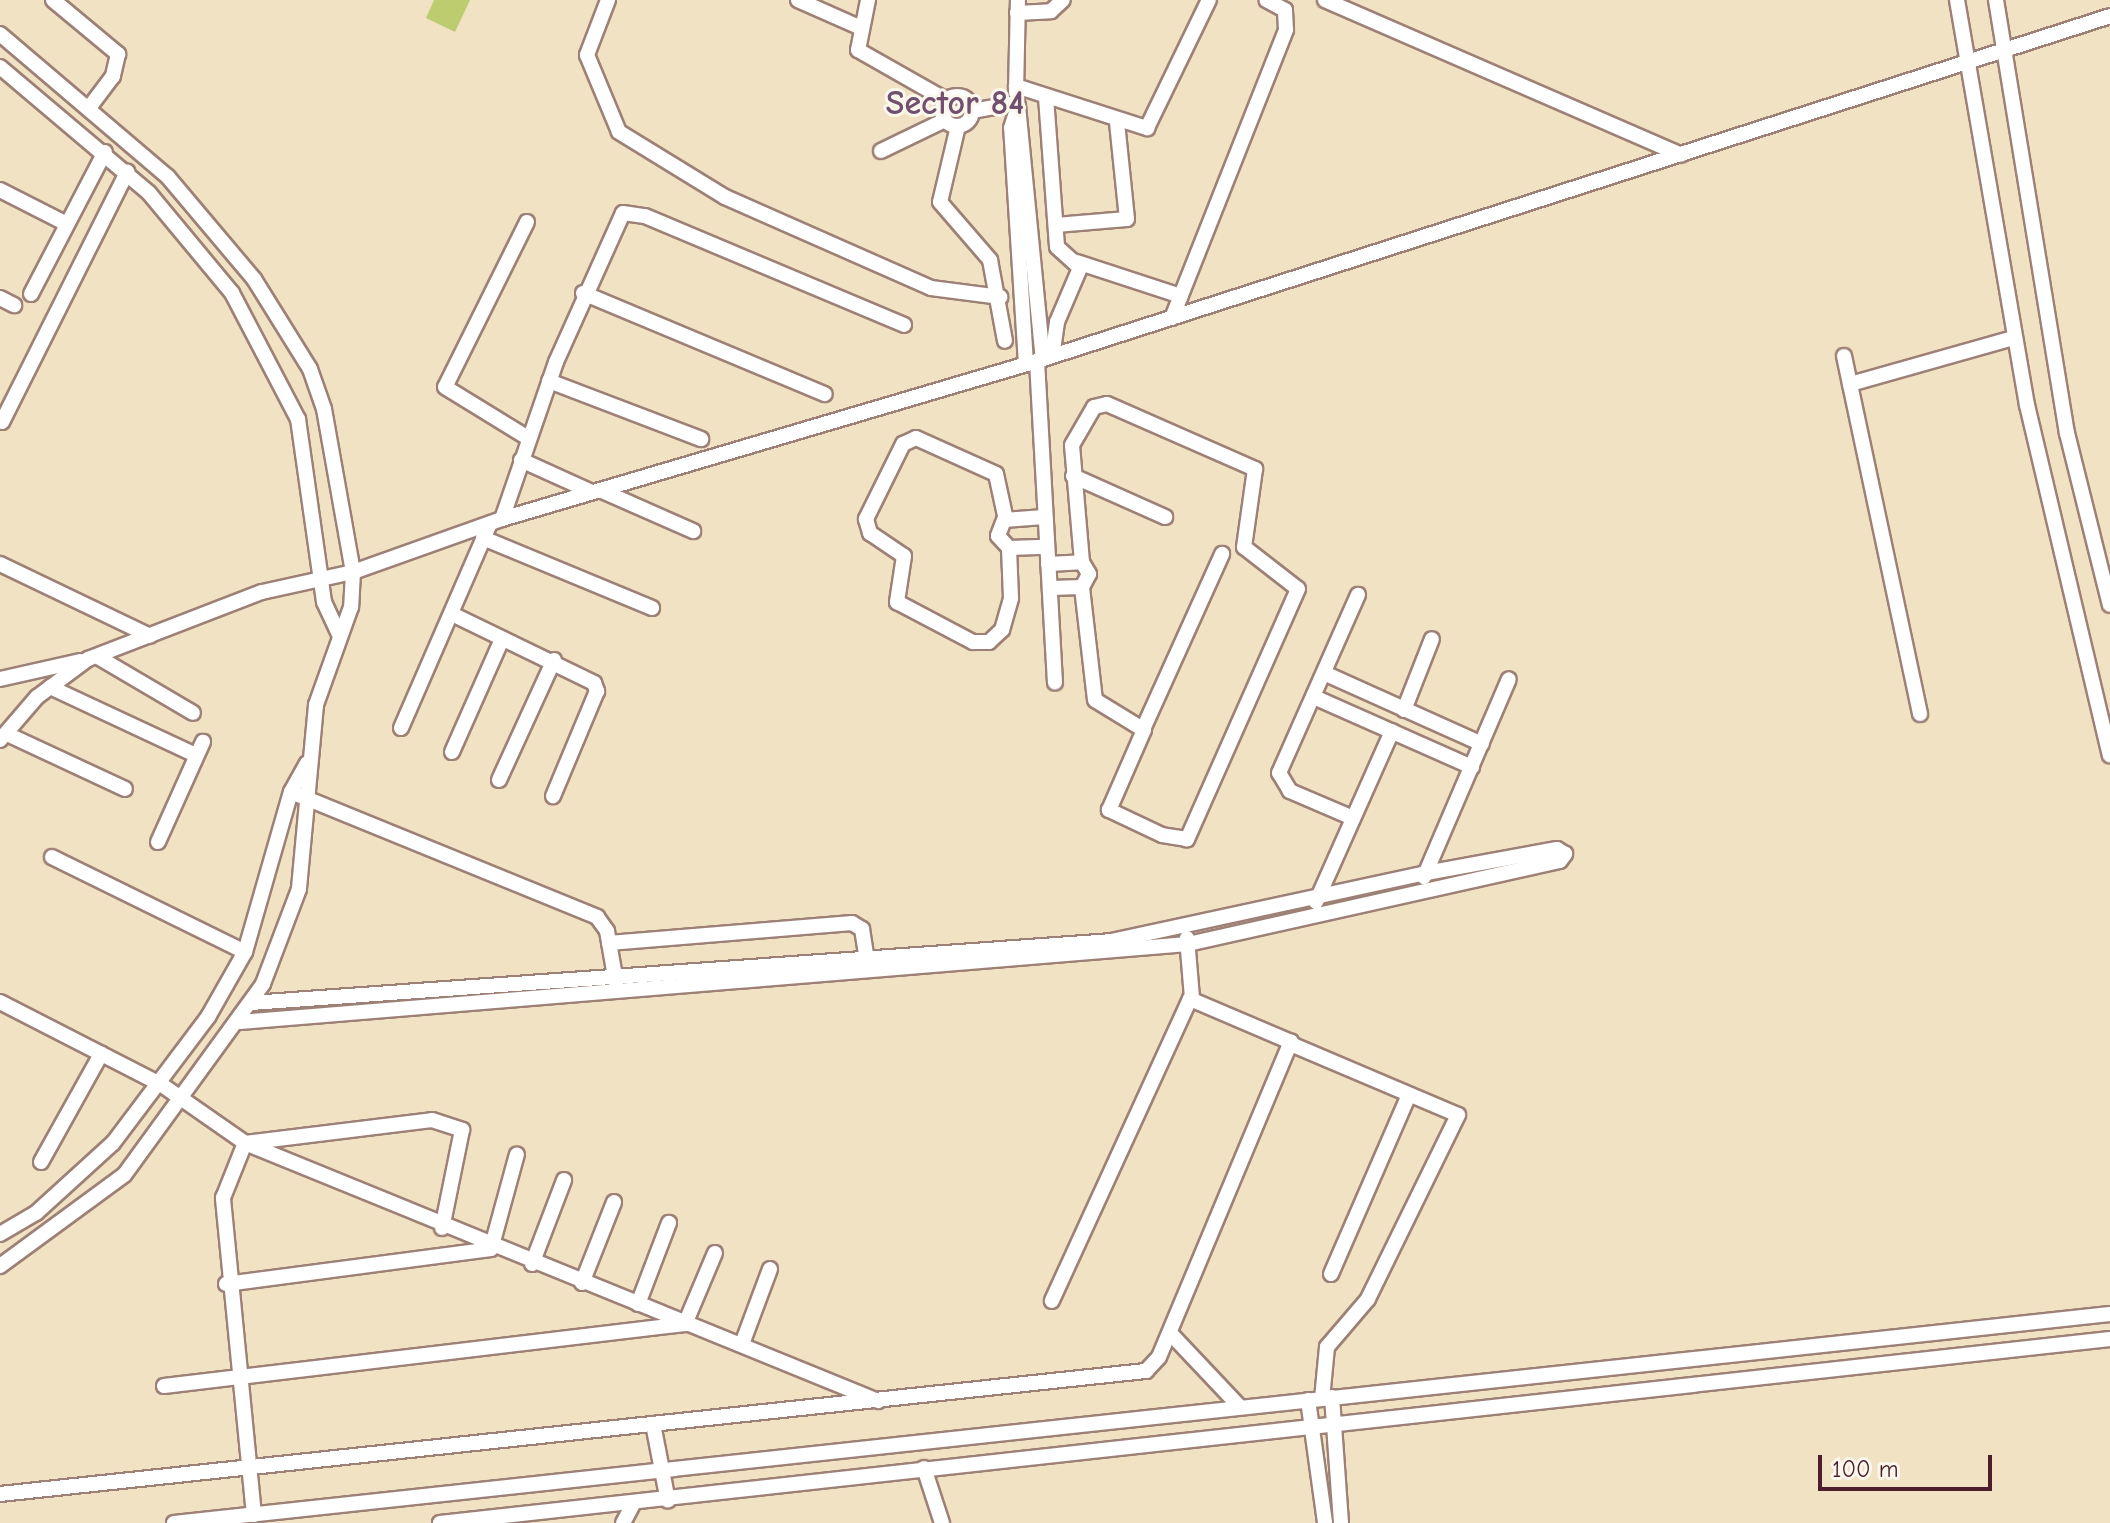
<!DOCTYPE html>
<style>
body{margin:0}
#map{position:relative;width:2110px;height:1523px;overflow:hidden;background:#f0e2c2;font-family:"Comic Neue",sans-serif}
div>[style]{position:absolute}
.green>*{inset:0;background:#bdcc6e}
.roads{filter:drop-shadow(2px 0 #9d8076) drop-shadow(-2px 0 #9d8076) drop-shadow(0 2px #9d8076) drop-shadow(0 -2px #9d8076)}
.minor>*{height:14px;margin:-7px;padding:0 7px;transform-origin:7px;border-radius:7px;background:#fff}
.minor>.ring{margin:-7px;padding:0;box-sizing:content-box;background:none;border:14px solid #fff;border-radius:50%}
span{translate:-50% -50%;white-space:nowrap;text-align:center;line-height:1.15;-webkit-text-stroke:6px #fbf7ec;paint-order:stroke}
.district-label{font-size:34px;color:#70506e;font-weight:700}
.scale{position:absolute;left:1818px;top:1455px;width:174px;height:36px;box-sizing:border-box;border:4px solid #4a1f2b;border-top:0;padding-left:10px;font-size:24px;line-height:28px;white-space:nowrap;color:#4a1f2b;-webkit-text-stroke:6px #fbf7ec;paint-order:stroke}
</style>
<div id="map">
<div class="green">
<div style="clip-path:polygon(434px 0,470px 0,455px 32px,426px 18px)"></div>
</div>
<div class="roads">
<div class="minor">
<div style="left:53px;top:0;width:85px;rotate:39.7deg"></div>
<div style="left:118px;top:54px;width:23px;rotate:103deg"></div>
<div style="left:113px;top:76px;width:41px;rotate:127.1deg"></div>
<div style="left:608px;top:0;width:59px;rotate:110.9deg"></div>
<div style="left:587px;top:55px;width:83px;rotate:67.4deg"></div>
<div style="left:619px;top:132px;width:124px;rotate:31.5deg"></div>
<div style="left:725px;top:197px;width:225px;rotate:23.8deg"></div>
<div style="left:931px;top:288px;width:70px;rotate:7.4deg"></div>
<div style="left:798px;top:0;width:67px;rotate:23.9deg"></div>
<div style="left:868px;top:0;width:51px;rotate:101.3deg"></div>
<div style="left:858px;top:50px;width:101px;rotate:29.6deg"></div>
<div style="left:1325px;top:0;width:388px;rotate:23.5deg"></div>
<div style="left:1957px;top:0;width:411px;rotate:80.2deg"></div>
<div style="left:2027px;top:405px;width:360px;rotate:76.7deg"></div>
<div style="left:1996px;top:0;width:439px;rotate:80.7deg"></div>
<div style="left:2067px;top:433px;width:177px;rotate:76deg"></div>
<div style="left:1017px;top:13px;width:34px;rotate:-3deg"></div>
<div style="left:1051px;top:11px;width:16px;rotate:-43deg"></div>
<div style="left:0;top:34px;width:221px;rotate:40.4deg"></div>
<div style="left:168px;top:177px;width:133px;rotate:49.9deg"></div>
<div style="left:254px;top:279px;width:106px;rotate:58.1deg"></div>
<div style="left:310px;top:369px;width:42px;rotate:70.7deg"></div>
<div style="left:324px;top:409px;width:166px;rotate:79.9deg"></div>
<div style="left:353px;top:572px;width:35px;rotate:93deg"></div>
<div style="left:351px;top:607px;width:104px;rotate:109.7deg"></div>
<div style="left:316px;top:705px;width:185px;rotate:95.3deg"></div>
<div style="left:299px;top:889px;width:102px;rotate:110.8deg"></div>
<div style="left:263px;top:984px;width:236px;rotate:126deg"></div>
<div style="left:124px;top:1175px;width:154px;rotate:143.7deg"></div>
<div style="left:0;top:67px;width:195px;rotate:40.2deg"></div>
<div style="left:149px;top:193px;width:130px;rotate:50.3deg"></div>
<div style="left:232px;top:293px;width:142px;rotate:62.4deg"></div>
<div style="left:298px;top:419px;width:185px;rotate:81.9deg"></div>
<div style="left:324px;top:602px;width:35px;rotate:65deg"></div>
<div style="left:1016px;top:86px;width:138px;rotate:17.8deg"></div>
<div style="left:1147px;top:128px;width:142px;rotate:-64.2deg"></div>
<div style="left:1016px;top:93px;width:93px;rotate:-88.8deg"></div>
<div class="ring" style="left:942px;top:96px;width:16px;height:16px"></div>
<div style="left:1046px;top:97px;width:150px;rotate:85.8deg"></div>
<div style="left:1057px;top:247px;width:31px;rotate:42deg"></div>
<div style="left:1080px;top:268px;width:59px;rotate:113.1deg"></div>
<div style="left:1057px;top:322px;width:34px;rotate:98deg"></div>
<div style="left:972px;top:111px;width:46px;rotate:-10.1deg"></div>
<div style="left:958px;top:126px;width:78px;rotate:103.3deg"></div>
<div style="left:940px;top:202px;width:77px;rotate:49.2deg"></div>
<div style="left:990px;top:260px;width:82px;rotate:79.5deg"></div>
<div style="left:881px;top:151px;width:71px;rotate:-25.8deg"></div>
<div style="left:0;top:190px;width:75px;rotate:26.9deg"></div>
<div style="left:527px;top:222px;width:184px;rotate:116.4deg"></div>
<div style="left:445px;top:387px;width:97px;rotate:31.6deg"></div>
<div style="left:1056px;top:225px;width:71px;rotate:-4.8deg"></div>
<div style="left:1127px;top:219px;width:97px;rotate:-95.9deg"></div>
<div style="left:1077px;top:262px;width:109px;rotate:18.1deg"></div>
<div style="left:583px;top:293px;width:262px;rotate:22.7deg"></div>
<div style="left:31px;top:294px;width:160px;rotate:-62.5deg"></div>
<div style="left:0;top:298px;width:16px;rotate:27deg"></div>
<div style="left:1172px;top:318px;width:310px;rotate:-68.4deg"></div>
<div style="left:1286px;top:30px;width:20px;rotate:-93deg"></div>
<div style="left:1285px;top:10px;width:21px;rotate:-152deg"></div>
<div style="left:1844px;top:356px;width:366px;rotate:78deg"></div>
<div style="left:1037px;top:361px;width:322px;rotate:86.8deg"></div>
<div style="left:1026px;top:364px;width:236px;rotate:-93.6deg"></div>
<div style="left:1011px;top:128px;width:23px;rotate:-72deg"></div>
<div style="left:1018px;top:106px;width:254px;rotate:84.4deg"></div>
<div style="left:549px;top:381px;width:163px;rotate:20.9deg"></div>
<div style="left:1850px;top:384px;width:170px;rotate:-15.7deg"></div>
<div style="left:2px;top:422px;width:280px;rotate:-63.4deg"></div>
<div style="left:521px;top:460px;width:78px;rotate:24.3deg"></div>
<div style="left:1073px;top:476px;width:101px;rotate:24deg"></div>
<div style="left:600px;top:490px;width:102px;rotate:23.8deg"></div>
<div style="left:1044px;top:517px;width:40px;rotate:175.7deg"></div>
<div style="left:1004px;top:520px;width:17px;rotate:111deg"></div>
<div style="left:998px;top:536px;width:16px;rotate:47deg"></div>
<div style="left:1009px;top:548px;width:37px;rotate:-2deg"></div>
<div style="left:502px;top:519px;width:166px;rotate:-71deg"></div>
<div style="left:556px;top:362px;width:163px;rotate:-65.8deg"></div>
<div style="left:623px;top:213px;width:22px;rotate:8deg"></div>
<div style="left:645px;top:216px;width:281px;rotate:22.8deg"></div>
<div style="left:1006px;top:520px;width:47px;rotate:-102.3deg"></div>
<div style="left:996px;top:474px;width:88px;rotate:-155.8deg"></div>
<div style="left:916px;top:438px;width:14px;rotate:155deg"></div>
<div style="left:903px;top:444px;width:84px;rotate:116.3deg"></div>
<div style="left:866px;top:519px;width:15px;rotate:74deg"></div>
<div style="left:870px;top:533px;width:41px;rotate:34.1deg"></div>
<div style="left:904px;top:556px;width:47px;rotate:98.7deg"></div>
<div style="left:897px;top:602px;width:86px;rotate:27.8deg"></div>
<div style="left:973px;top:642px;width:16px"></div>
<div style="left:989px;top:642px;width:18px;rotate:-43deg"></div>
<div style="left:1002px;top:630px;width:33px;rotate:-74deg"></div>
<div style="left:1011px;top:598px;width:50px;rotate:-92.3deg"></div>
<div style="left:483px;top:538px;width:183px;rotate:22.5deg"></div>
<div style="left:1082px;top:562px;width:117px;rotate:-94.9deg"></div>
<div style="left:1072px;top:445px;width:44px;rotate:-59.9deg"></div>
<div style="left:1094px;top:407px;width:13px;rotate:-13deg"></div>
<div style="left:1107px;top:404px;width:162px;rotate:23.7deg"></div>
<div style="left:1255px;top:469px;width:79px;rotate:98deg"></div>
<div style="left:1244px;top:547px;width:68px;rotate:37.9deg"></div>
<div style="left:1298px;top:589px;width:274px;rotate:113.9deg"></div>
<div style="left:1187px;top:839px;width:25px;rotate:-171deg"></div>
<div style="left:1162px;top:835px;width:59px;rotate:-154.7deg"></div>
<div style="left:1109px;top:810px;width:87px;rotate:-66.4deg"></div>
<div style="left:1144px;top:730px;width:57px;rotate:-148.5deg"></div>
<div style="left:1095px;top:700px;width:114px;rotate:-96.6deg"></div>
<div style="left:0;top:564px;width:166px;rotate:25.6deg"></div>
<div style="left:1048px;top:564px;width:34px;rotate:-3deg"></div>
<div style="left:1082px;top:562px;width:14px;rotate:60deg"></div>
<div style="left:1089px;top:574px;width:15px;rotate:118deg"></div>
<div style="left:1082px;top:587px;width:31px;rotate:178deg"></div>
<div style="left:454px;top:615px;width:156px;rotate:25.9deg"></div>
<div style="left:594px;top:683px;width:9px;rotate:69deg"></div>
<div style="left:597px;top:691px;width:114px;rotate:112.7deg"></div>
<div style="left:98px;top:657px;width:110px;rotate:30.5deg"></div>
<div style="left:1324px;top:673px;width:173px;rotate:24.2deg"></div>
<div style="left:0;top:679px;width:82px;rotate:-12.7deg"></div>
<div style="left:50px;top:687px;width:161px;rotate:25deg"></div>
<div style="left:1314px;top:697px;width:173px;rotate:23.9deg"></div>
<div style="left:1404px;top:710px;width:76px;rotate:-68.5deg"></div>
<div style="left:1144px;top:727px;width:190px;rotate:-65.7deg"></div>
<div style="left:401px;top:728px;width:223px;rotate:-66.5deg"></div>
<div style="left:7px;top:734px;width:130px;rotate:25deg"></div>
<div style="left:0;top:740px;width:57px;rotate:-49.3deg"></div>
<div style="left:37px;top:697px;width:64px;rotate:-36.7deg"></div>
<div style="left:88px;top:659px;width:186px;rotate:-21.1deg"></div>
<div style="left:262px;top:592px;width:93px;rotate:-12.4deg"></div>
<div style="left:353px;top:572px;width:158px;rotate:-19.6deg"></div>
<div style="left:502px;top:519px;width:558px;rotate:-16.45deg"></div>
<div style="left:1037px;top:361px;width:1127px;rotate:-17.82deg"></div>
<div style="left:452px;top:752px;width:124px;rotate:-66.1deg"></div>
<div style="left:499px;top:780px;width:132px;rotate:-65.4deg"></div>
<div style="left:291px;top:792px;width:331px;rotate:22.2deg"></div>
<div style="left:597px;top:917px;width:17px;rotate:54deg"></div>
<div style="left:607px;top:931px;width:52px;rotate:80deg"></div>
<div style="left:1353px;top:818px;width:69px;rotate:-156.8deg"></div>
<div style="left:1290px;top:791px;width:21px;rotate:-121deg"></div>
<div style="left:1279px;top:773px;width:195px;rotate:-66.1deg"></div>
<div style="left:158px;top:842px;width:110px;rotate:-65.8deg"></div>
<div style="left:52px;top:857px;width:215px;rotate:26.2deg"></div>
<div style="left:1424px;top:877px;width:215px;rotate:-66.8deg"></div>
<div style="left:1316px;top:902px;width:187px;rotate:-66deg"></div>
<div style="left:1187px;top:938px;width:60px;rotate:85.2deg"></div>
<div style="left:609px;top:943px;width:244px;rotate:-4.7deg"></div>
<div style="left:852px;top:923px;width:12px;rotate:31deg"></div>
<div style="left:862px;top:929px;width:25px;rotate:81deg"></div>
<div style="left:0;top:1002px;width:182px;rotate:27.1deg"></div>
<div style="left:162px;top:1085px;width:101px;rotate:34.9deg"></div>
<div style="left:245px;top:1143px;width:684px;rotate:22.17deg"></div>
<div style="left:240px;top:1022px;width:951px;rotate:-4.7deg"></div>
<div style="left:1188px;top:944px;width:381px;rotate:-12.6deg"></div>
<div style="left:1560px;top:861px;width:9px;rotate:-54deg"></div>
<div style="left:1565px;top:854px;width:9px;rotate:-148deg"></div>
<div style="left:1557px;top:849px;width:133px;rotate:169.6deg"></div>
<div style="left:1426px;top:873px;width:321px;rotate:167.8deg"></div>
<div style="left:1112px;top:941px;width:862px;rotate:175.88deg"></div>
<div style="left:1293px;top:1045px;width:179px;rotate:23deg"></div>
<div style="left:1458px;top:1115px;width:205px;rotate:116.1deg"></div>
<div style="left:1368px;top:1299px;width:63px;rotate:130.5deg"></div>
<div style="left:1327px;top:1347px;width:52px;rotate:95.5deg"></div>
<div style="left:41px;top:1162px;width:124px;rotate:-60.9deg"></div>
<div style="left:0;top:1234px;width:42px;rotate:-30.3deg"></div>
<div style="left:36px;top:1213px;width:104px;rotate:-42.3deg"></div>
<div style="left:113px;top:1143px;width:158px;rotate:-53deg"></div>
<div style="left:208px;top:1017px;width:75px;rotate:-60.4deg"></div>
<div style="left:245px;top:952px;width:166px;rotate:-74deg"></div>
<div style="left:291px;top:792px;width:33px;rotate:-61deg"></div>
<div style="left:532px;top:1264px;width:90px;rotate:-69.1deg"></div>
<div style="left:1331px;top:1274px;width:195px;rotate:-66.5deg"></div>
<div style="left:582px;top:1283px;width:87px;rotate:-68.4deg"></div>
<div style="left:226px;top:1284px;width:267px;rotate:-7.5deg"></div>
<div style="left:491px;top:1249px;width:98px;rotate:-74.7deg"></div>
<div style="left:638px;top:1304px;width:87px;rotate:-69.1deg"></div>
<div style="left:1170px;top:1333px;width:102px;rotate:46.6deg"></div>
<div style="left:742px;top:1344px;width:80px;rotate:-69.5deg"></div>
<div style="left:164px;top:1386px;width:525px;rotate:-6.79deg"></div>
<div style="left:685px;top:1324px;width:77px;rotate:-67.1deg"></div>
<div style="left:1332px;top:1397px;width:126px;rotate:85.9deg"></div>
<div style="left:1308px;top:1400px;width:124px;rotate:82.1deg"></div>
<div style="left:653px;top:1424px;width:78px;rotate:79deg"></div>
<div style="left:924px;top:1468px;width:58px;rotate:71.9deg"></div>
<div style="left:0;top:1494px;width:1153px;rotate:-6.13deg"></div>
<div style="left:1146px;top:1371px;width:19px;rotate:-47deg"></div>
<div style="left:1159px;top:1357px;width:342px;rotate:-67.3deg"></div>
<div style="left:1291px;top:1042px;width:110px;rotate:-156.9deg"></div>
<div style="left:1190px;top:999px;width:332px;rotate:114.6deg"></div>
<div style="left:254px;top:1515px;width:319px;rotate:-95.6deg"></div>
<div style="left:223px;top:1198px;width:59px;rotate:-68.2deg"></div>
<div style="left:245px;top:1143px;width:188px;rotate:-7deg"></div>
<div style="left:432px;top:1120px;width:32px;rotate:18deg"></div>
<div style="left:462px;top:1130px;width:100px;rotate:101.5deg"></div>
<div style="left:174px;top:1523px;width:1947px;rotate:-6.16deg"></div>
<div style="left:440px;top:1523px;width:1680px;rotate:-6.29deg"></div>
<div style="left:623px;top:1523px;width:21px;rotate:-62deg"></div>
</div>
</div>
<div class="district-label">
<span style="left:955px;top:104px">Sector 84</span>
</div>
<div class="scale">100 m</div>
</div>
